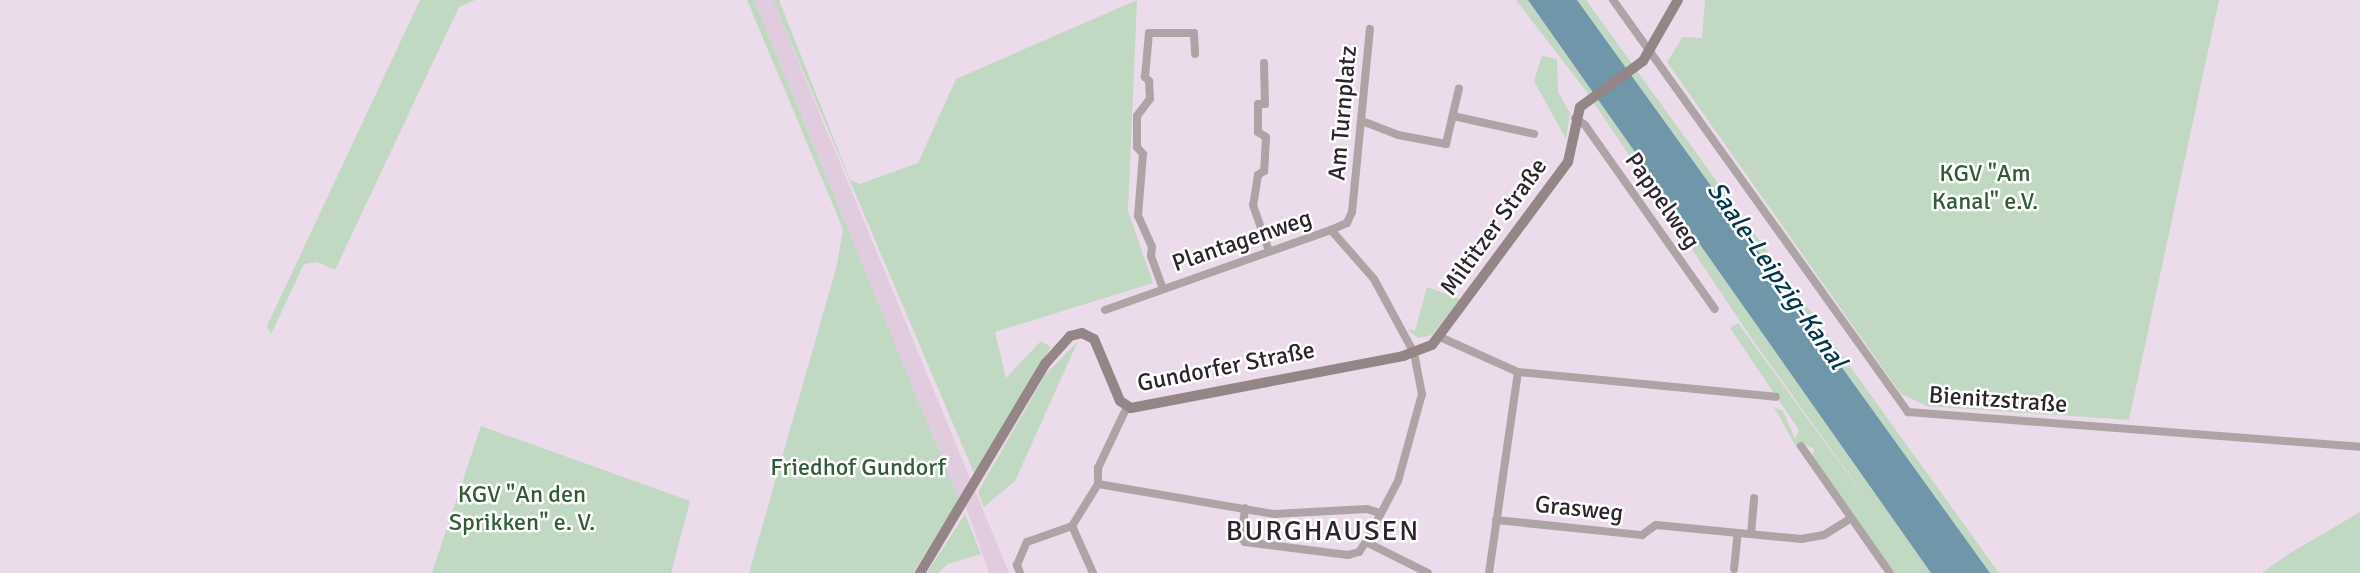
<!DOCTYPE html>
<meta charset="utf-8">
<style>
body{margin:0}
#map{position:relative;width:2360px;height:573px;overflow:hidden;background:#ecdbea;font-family:Signika,sans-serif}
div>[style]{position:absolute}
.built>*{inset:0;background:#e1ccdf}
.green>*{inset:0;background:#c1d8c2}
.water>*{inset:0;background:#7096a9}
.street>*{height:8px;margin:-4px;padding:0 4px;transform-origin:4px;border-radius:4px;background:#aea3a5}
.secondary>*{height:10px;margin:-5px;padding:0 5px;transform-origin:5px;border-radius:5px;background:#948587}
span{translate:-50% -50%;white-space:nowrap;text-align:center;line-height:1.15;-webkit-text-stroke:5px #fff;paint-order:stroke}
.street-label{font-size:24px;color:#2b252b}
.park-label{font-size:24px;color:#305c35}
.water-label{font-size:26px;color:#00364b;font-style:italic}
.quarter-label{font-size:28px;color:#2b252b;letter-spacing:2px}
</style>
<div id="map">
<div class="built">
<div style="clip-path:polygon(754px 0,773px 0,1009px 573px,989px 573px,962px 496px,959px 500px)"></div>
</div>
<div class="green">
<div style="clip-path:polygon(420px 0,475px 0,459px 7px,335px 270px,317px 262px,304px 264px,271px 334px,267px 326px)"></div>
<div style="clip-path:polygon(747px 0,754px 0,959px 500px,913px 573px,749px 573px,837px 265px,843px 229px)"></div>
<div style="clip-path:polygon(773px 0,779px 0,850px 180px,860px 184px,918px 163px,956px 79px,1137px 0,1128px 211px,1153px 283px,995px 332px,1006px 378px,1041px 341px,1051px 347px,974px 473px)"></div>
<div style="clip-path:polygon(1516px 0,1528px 0,1931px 573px,1894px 573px,1812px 457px,1814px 449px,1802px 443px,1796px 447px,1774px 407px,1783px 411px,1795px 439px,1799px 430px,1730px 328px,1738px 323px,1888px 529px,1752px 339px,1586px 91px)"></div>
<div style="clip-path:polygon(1577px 0,1586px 0,1999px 573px,1990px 573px)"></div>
<div style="clip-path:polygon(1705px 0,2219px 0,2129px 420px,1927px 406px,1901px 394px,1667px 62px,1683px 37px,1702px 38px)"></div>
<div style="clip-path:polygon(1542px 56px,1557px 59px,1558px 92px,1570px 113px,1566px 139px,1534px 81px)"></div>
<div style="clip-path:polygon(1427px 287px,1460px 299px,1432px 335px,1418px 338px,1407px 329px,1415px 331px)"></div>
<div style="clip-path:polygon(1078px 341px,1015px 481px,984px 507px,978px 492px,1045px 375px)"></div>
<div style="clip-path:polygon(481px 426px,690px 501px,671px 573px,432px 573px)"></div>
<div style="clip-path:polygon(2360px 512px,2360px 573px,2262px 573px,2287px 555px)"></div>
<div style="clip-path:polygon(965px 514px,981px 554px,948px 564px,938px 573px,927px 573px)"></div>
</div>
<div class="water">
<div style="clip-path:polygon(1528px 0,1577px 0,1990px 573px,1931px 573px)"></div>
</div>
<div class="street">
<div style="left:1613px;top:0;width:507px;rotate:54.4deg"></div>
<div style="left:1908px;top:412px;width:453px;rotate:4.4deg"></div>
<div style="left:1264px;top:63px;width:41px;rotate:88.6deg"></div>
<div style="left:1265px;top:104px;width:7px;rotate:180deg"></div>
<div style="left:1258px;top:104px;width:28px;rotate:90deg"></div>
<div style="left:1258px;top:132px;width:9px;rotate:32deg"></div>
<div style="left:1266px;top:137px;width:34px;rotate:93deg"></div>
<div style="left:1264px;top:171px;width:7px;rotate:146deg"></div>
<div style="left:1258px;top:175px;width:30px;rotate:99deg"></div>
<div style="left:1253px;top:205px;width:49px;rotate:70.8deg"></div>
<div style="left:1453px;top:116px;width:83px;rotate:12.5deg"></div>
<div style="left:1575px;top:118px;width:12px;rotate:35deg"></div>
<div style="left:1585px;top:125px;width:225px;rotate:54.8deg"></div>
<div style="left:1362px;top:121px;width:39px;rotate:21deg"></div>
<div style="left:1398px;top:135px;width:49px;rotate:10.6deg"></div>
<div style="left:1446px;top:144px;width:57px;rotate:-76.9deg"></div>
<div style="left:1331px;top:230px;width:17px;rotate:-24deg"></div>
<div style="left:1347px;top:223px;width:12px;rotate:-66deg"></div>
<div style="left:1352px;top:212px;width:184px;rotate:-84.4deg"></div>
<div style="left:1163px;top:289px;width:35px;rotate:-110deg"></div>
<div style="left:1151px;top:256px;width:9px;rotate:-84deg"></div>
<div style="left:1152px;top:247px;width:34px;rotate:-114deg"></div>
<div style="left:1138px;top:216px;width:62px;rotate:-85.4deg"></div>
<div style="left:1143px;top:154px;width:9px;rotate:-131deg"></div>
<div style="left:1137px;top:147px;width:31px;rotate:-90deg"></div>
<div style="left:1137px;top:116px;width:21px;rotate:-53deg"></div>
<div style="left:1150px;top:99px;width:18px;rotate:-93deg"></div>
<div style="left:1149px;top:81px;width:6px;rotate:-135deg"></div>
<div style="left:1145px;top:77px;width:44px;rotate:-84.8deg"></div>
<div style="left:1149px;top:33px;width:45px"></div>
<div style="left:1194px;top:33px;width:21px;rotate:87deg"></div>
<div style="left:1105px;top:310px;width:240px;rotate:-19.5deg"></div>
<div style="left:1331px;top:230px;width:65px;rotate:48.7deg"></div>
<div style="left:1374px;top:279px;width:84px;rotate:61.6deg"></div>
<div style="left:1414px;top:353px;width:42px;rotate:79deg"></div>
<div style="left:1422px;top:394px;width:90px;rotate:105.4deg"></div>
<div style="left:1398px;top:481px;width:69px;rotate:117.7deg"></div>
<div style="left:1366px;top:542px;width:12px;rotate:125deg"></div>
<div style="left:1359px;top:552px;width:11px;rotate:165deg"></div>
<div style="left:1348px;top:555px;width:104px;rotate:-172.8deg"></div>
<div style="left:1245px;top:542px;width:6px;rotate:-135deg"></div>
<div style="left:1241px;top:538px;width:30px;rotate:-82deg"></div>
<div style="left:1440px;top:337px;width:85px;rotate:24.2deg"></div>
<div style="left:1518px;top:372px;width:259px;rotate:5.5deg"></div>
<div style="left:1801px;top:446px;width:155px;rotate:55deg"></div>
<div style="left:1098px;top:484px;width:179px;rotate:9.7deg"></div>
<div style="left:1274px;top:514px;width:93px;rotate:-3.1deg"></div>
<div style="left:1367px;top:509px;width:14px;rotate:17deg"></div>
<div style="left:1496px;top:520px;width:147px;rotate:5.9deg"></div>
<div style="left:1642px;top:535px;width:17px;rotate:-36deg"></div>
<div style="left:1656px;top:525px;width:146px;rotate:5.5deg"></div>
<div style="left:1801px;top:539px;width:23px;rotate:-10deg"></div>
<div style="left:1824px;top:535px;width:32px;rotate:-32deg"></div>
<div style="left:1751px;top:534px;width:36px;rotate:-85deg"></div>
<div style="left:1366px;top:542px;width:69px;rotate:26.6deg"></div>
<div style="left:1734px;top:569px;width:36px;rotate:-84deg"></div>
<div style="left:1020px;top:573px;width:9px;rotate:-111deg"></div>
<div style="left:1017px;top:565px;width:25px;rotate:-67deg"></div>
<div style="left:1027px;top:542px;width:48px;rotate:-19.6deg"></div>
<div style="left:1093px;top:573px;width:51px;rotate:-114.1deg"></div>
<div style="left:1072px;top:526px;width:49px;rotate:-58.2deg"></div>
<div style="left:1098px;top:484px;width:16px;rotate:-90deg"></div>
<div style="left:1098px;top:468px;width:68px;rotate:-64.6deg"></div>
<div style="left:1489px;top:573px;width:203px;rotate:-81.8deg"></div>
</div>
<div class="secondary">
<div style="left:920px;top:573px;width:244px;rotate:-59.1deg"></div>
<div style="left:1045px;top:364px;width:38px;rotate:-48deg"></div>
<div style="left:1070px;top:336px;width:12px;rotate:-14deg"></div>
<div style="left:1082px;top:333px;width:13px;rotate:27deg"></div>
<div style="left:1094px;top:339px;width:67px;rotate:67.2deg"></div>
<div style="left:1120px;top:401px;width:13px;rotate:32deg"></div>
<div style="left:1131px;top:408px;width:277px;rotate:-10.8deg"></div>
<div style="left:1403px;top:356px;width:31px;rotate:-21deg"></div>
<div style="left:1432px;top:345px;width:228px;rotate:-53.4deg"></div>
<div style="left:1568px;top:162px;width:56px;rotate:-77.7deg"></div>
<div style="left:1580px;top:107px;width:78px;rotate:-36.1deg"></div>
<div style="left:1643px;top:61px;width:70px;rotate:-60.2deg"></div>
</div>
<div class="street-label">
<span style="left:1343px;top:113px;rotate:-85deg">Am Turnplatz</span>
<span style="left:1662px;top:201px;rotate:55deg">Pappelweg</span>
<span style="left:1494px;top:227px;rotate:-54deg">Miltitzer Straße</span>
<span style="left:1242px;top:241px;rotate:-19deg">Plantagenweg</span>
<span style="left:1226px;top:367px;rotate:-11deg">Gundorfer Straße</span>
<span style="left:1998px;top:400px;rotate:4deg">Bienitzstraße</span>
<span style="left:1579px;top:509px;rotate:6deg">Grasweg</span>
</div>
<div class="park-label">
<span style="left:1985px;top:188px">KGV "Am<br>Kanal" e.V.</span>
<span style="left:858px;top:468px">Friedhof Gundorf</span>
<span style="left:522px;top:509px">KGV "An den<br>Sprikken" e. V.</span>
</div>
<div class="water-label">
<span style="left:1776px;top:276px;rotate:55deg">Saale-Leipzig-Kanal</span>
</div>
<div class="quarter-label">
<span style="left:1323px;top:531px">BURGHAUSEN</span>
</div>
</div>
